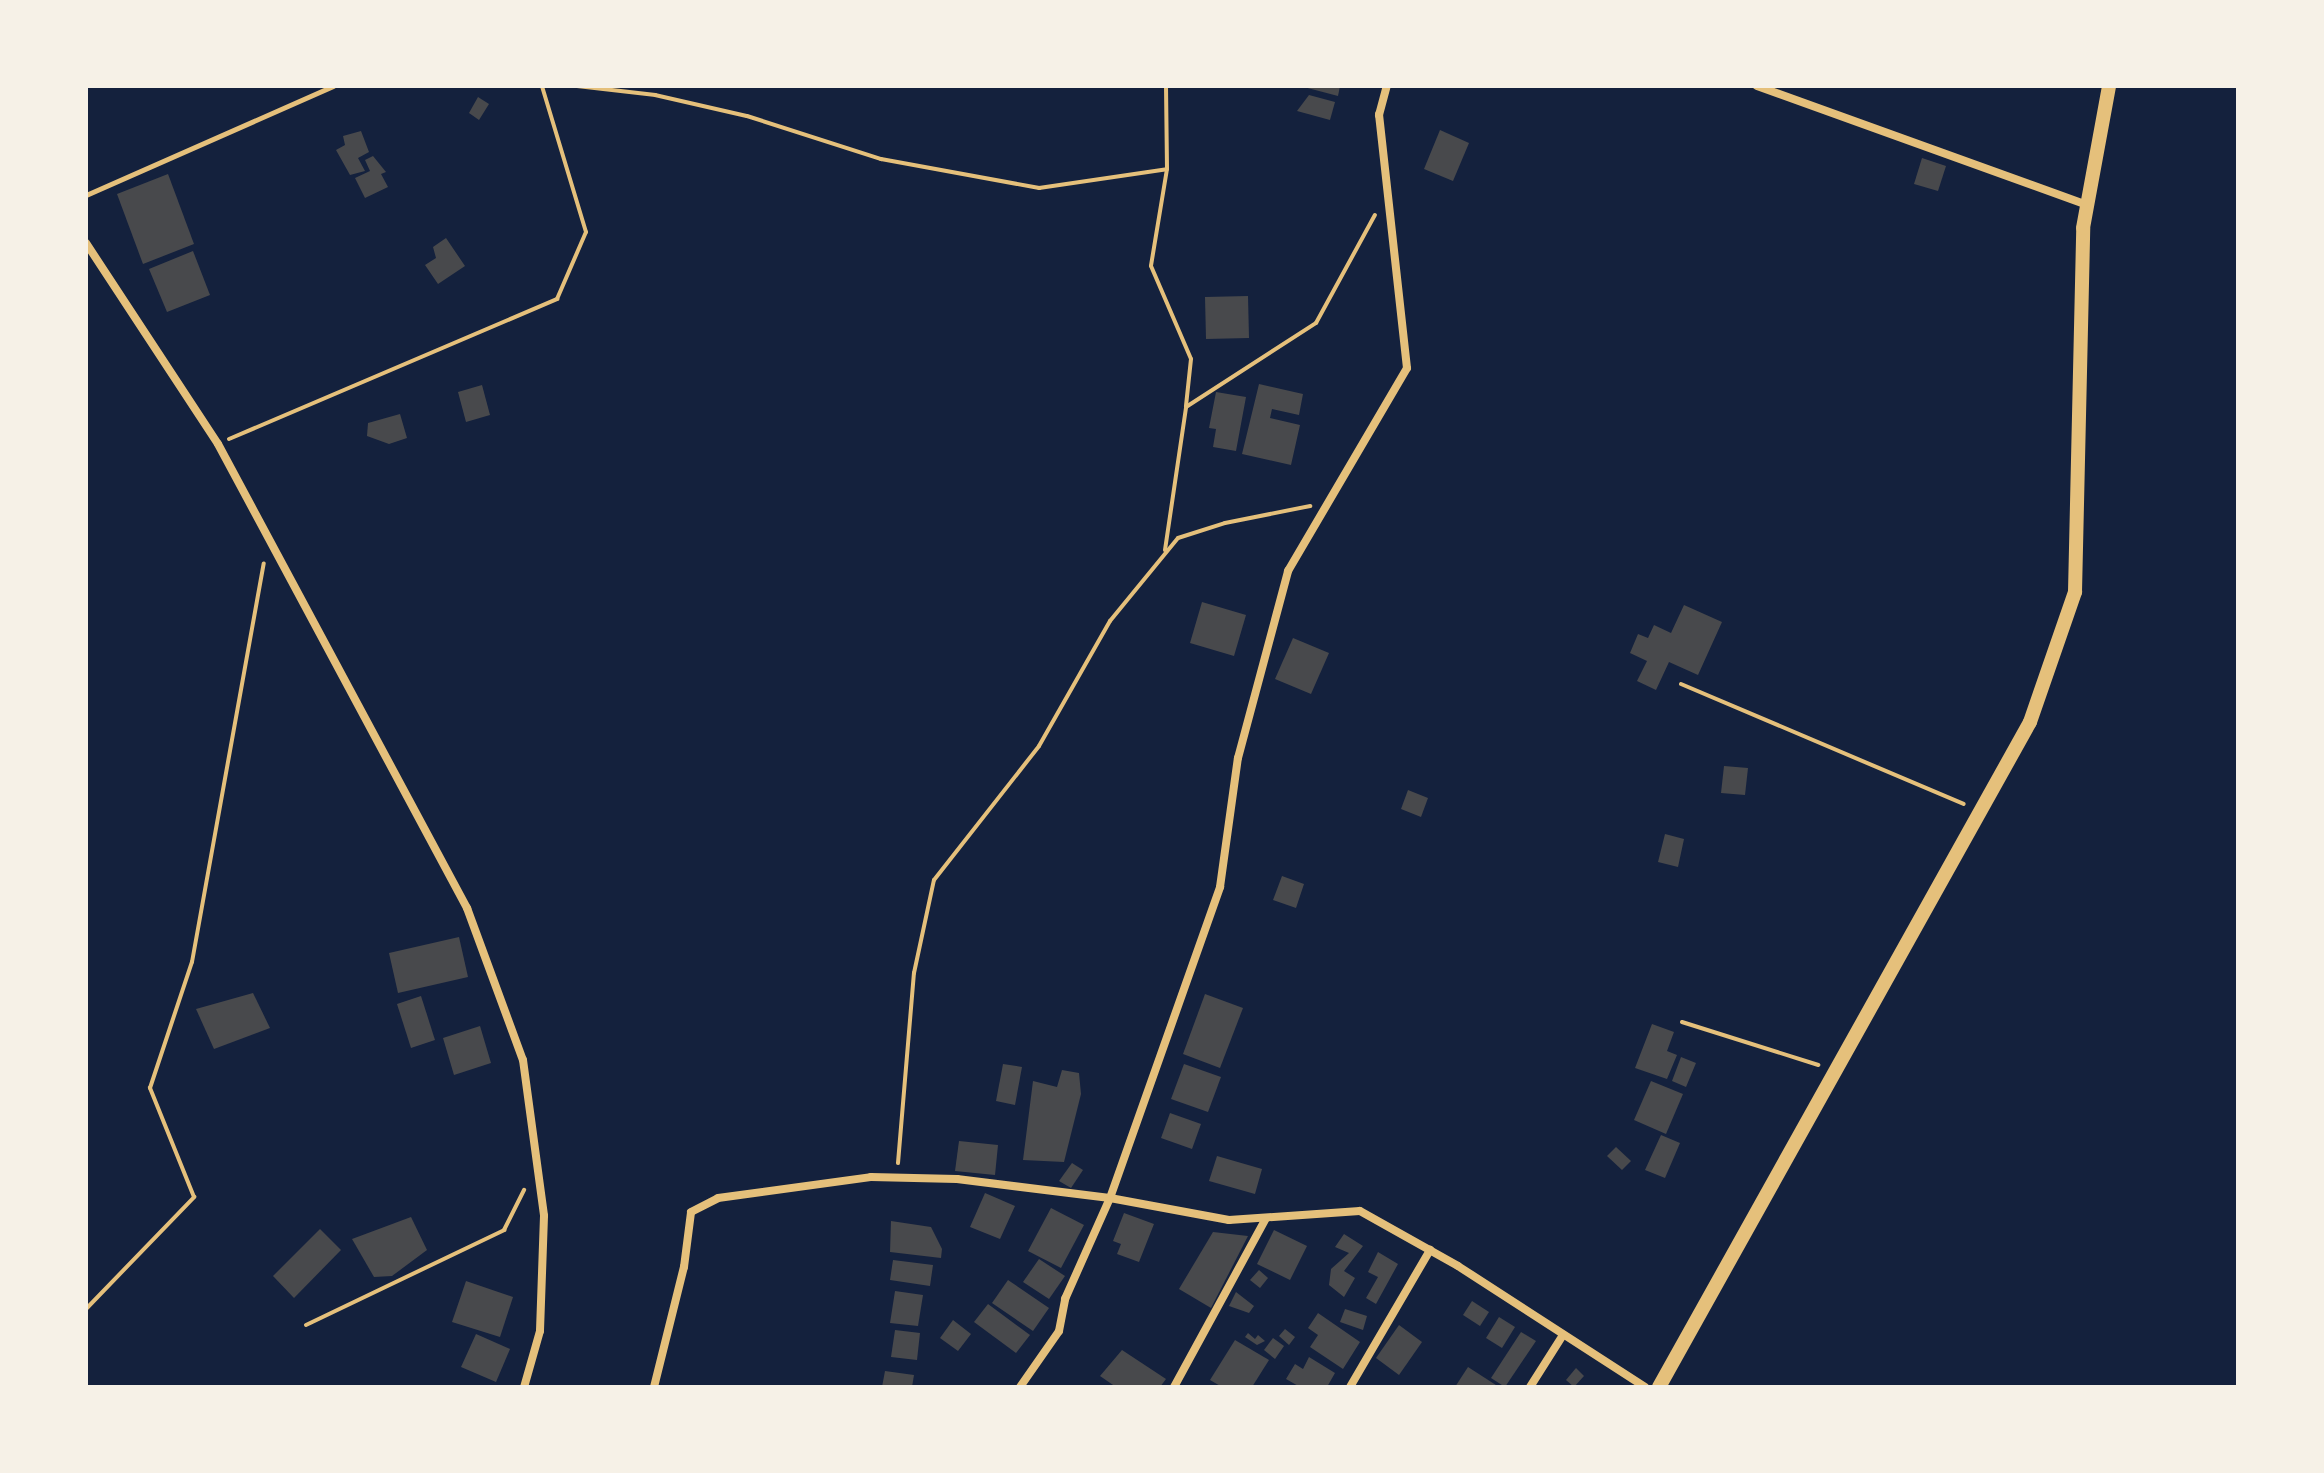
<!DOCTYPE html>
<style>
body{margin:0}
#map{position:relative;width:2324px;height:1473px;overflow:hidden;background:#14213d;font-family:Jost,sans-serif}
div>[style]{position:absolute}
.building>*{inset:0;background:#48494c}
.path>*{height:4px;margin:-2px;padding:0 2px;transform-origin:2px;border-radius:2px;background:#e5c07b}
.service>*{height:5px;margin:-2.5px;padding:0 2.5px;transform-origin:2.5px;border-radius:2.5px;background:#e5c07b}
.minor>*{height:8px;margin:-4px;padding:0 4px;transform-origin:4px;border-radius:4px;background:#e5c07b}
.tertiary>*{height:14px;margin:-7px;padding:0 7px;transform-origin:7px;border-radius:7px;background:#e5c07b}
span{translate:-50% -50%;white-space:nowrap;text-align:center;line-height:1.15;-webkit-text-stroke:8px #f6f1e7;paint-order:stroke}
.frame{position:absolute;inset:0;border:88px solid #f6f1e7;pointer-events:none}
</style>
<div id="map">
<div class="building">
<div style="clip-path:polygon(1300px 86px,1340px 86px,1338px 96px)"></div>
<div style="clip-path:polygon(1309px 95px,1335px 102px,1330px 120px,1297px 111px)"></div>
<div style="clip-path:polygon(478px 97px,489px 104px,479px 120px,469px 113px)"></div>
<div style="clip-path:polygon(1440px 130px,1469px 143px,1453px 181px,1424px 169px)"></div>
<div style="clip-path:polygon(361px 131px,369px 152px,358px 158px,365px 171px,350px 175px,336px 150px,345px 145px,343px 136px)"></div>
<div style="clip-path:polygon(373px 156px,386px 172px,381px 174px,388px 187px,365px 198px,355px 178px,370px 171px,365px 160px)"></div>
<div style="clip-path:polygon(1922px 158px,1946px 166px,1938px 191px,1914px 184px)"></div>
<div style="clip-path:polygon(168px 174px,194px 244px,143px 264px,117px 194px)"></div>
<div style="clip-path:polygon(446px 238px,465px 266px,438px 284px,425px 265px,436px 258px,433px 247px)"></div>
<div style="clip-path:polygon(193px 251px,210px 295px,167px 312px,149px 269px)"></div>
<div style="clip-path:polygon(1248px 296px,1249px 338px,1206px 339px,1205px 297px)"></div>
<div style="clip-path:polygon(1259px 384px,1303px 394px,1299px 415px,1272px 409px,1270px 418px,1300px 425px,1291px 465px,1242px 454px)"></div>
<div style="clip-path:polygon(482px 385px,490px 415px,466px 422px,458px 392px)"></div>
<div style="clip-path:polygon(1216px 392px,1246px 397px,1236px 451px,1213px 447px,1216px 429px,1209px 428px)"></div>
<div style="clip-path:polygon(400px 414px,407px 438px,389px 444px,367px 436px,368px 423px)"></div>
<div style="clip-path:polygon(1202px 602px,1246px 615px,1234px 656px,1190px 643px)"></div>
<div style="clip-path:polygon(1684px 605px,1722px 622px,1698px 675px,1669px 662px,1656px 690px,1637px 681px,1647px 661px,1630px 653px,1638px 634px,1648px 638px,1654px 625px,1671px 633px)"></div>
<div style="clip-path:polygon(1293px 638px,1329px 653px,1311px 694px,1275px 679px)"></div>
<div style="clip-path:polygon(1724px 766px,1748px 768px,1745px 795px,1721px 793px)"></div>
<div style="clip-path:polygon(1408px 790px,1428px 798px,1421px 817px,1401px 809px)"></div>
<div style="clip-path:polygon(1665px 834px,1684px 839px,1678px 867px,1658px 862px)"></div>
<div style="clip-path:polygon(1282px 876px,1304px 884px,1296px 908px,1273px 900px)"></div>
<div style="clip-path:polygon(459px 937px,468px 977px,398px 993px,389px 953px)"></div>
<div style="clip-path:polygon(253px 993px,270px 1028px,214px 1049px,196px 1009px)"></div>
<div style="clip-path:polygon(1205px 994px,1243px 1008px,1220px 1068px,1183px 1054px)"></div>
<div style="clip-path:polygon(421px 996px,435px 1040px,411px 1048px,397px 1004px)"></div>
<div style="clip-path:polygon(1652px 1024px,1674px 1032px,1667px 1051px,1677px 1055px,1667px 1079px,1635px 1068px)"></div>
<div style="clip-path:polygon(480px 1026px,491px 1063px,454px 1075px,443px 1038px)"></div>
<div style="clip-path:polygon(1681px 1057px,1696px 1063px,1686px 1087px,1672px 1081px)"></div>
<div style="clip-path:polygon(1003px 1064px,1022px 1067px,1015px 1105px,996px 1101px)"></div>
<div style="clip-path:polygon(1184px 1064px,1221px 1077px,1208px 1112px,1171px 1099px)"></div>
<div style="clip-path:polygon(1062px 1070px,1079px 1073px,1081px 1094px,1064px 1162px,1023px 1160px,1033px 1081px,1057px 1087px)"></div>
<div style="clip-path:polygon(1651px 1081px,1683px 1094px,1666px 1134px,1634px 1120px)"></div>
<div style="clip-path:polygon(1170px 1113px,1201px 1124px,1192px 1149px,1161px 1138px)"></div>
<div style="clip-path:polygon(1661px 1135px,1680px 1143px,1665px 1178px,1645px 1170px)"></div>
<div style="clip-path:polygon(959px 1141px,998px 1145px,995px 1175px,955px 1171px)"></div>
<div style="clip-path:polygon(1616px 1147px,1631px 1161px,1622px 1170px,1607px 1156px)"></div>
<div style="clip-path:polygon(1217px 1156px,1262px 1169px,1255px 1194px,1209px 1181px)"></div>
<div style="clip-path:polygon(1072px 1163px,1083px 1170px,1071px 1188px,1059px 1181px)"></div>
<div style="clip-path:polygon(985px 1193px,1015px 1206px,1000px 1239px,970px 1227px)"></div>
<div style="clip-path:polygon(1051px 1208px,1084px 1225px,1061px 1268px,1028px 1251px)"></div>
<div style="clip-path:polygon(1124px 1213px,1154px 1224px,1139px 1262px,1117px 1254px,1121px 1244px,1113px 1241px)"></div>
<div style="clip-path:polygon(411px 1217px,427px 1250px,392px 1276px,374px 1277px,352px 1239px)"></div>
<div style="clip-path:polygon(891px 1221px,931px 1227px,942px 1249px,941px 1258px,890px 1252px)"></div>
<div style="clip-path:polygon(320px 1229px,341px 1250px,294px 1298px,273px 1276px)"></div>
<div style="clip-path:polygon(1274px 1230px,1307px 1246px,1290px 1280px,1257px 1264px)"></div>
<div style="clip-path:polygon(1213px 1232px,1248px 1236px,1211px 1308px,1179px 1289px)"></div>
<div style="clip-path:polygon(1344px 1234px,1363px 1246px,1344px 1271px,1355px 1278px,1344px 1297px,1329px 1285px,1331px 1269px,1349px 1253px,1335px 1247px)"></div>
<div style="clip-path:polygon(1378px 1252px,1398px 1264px,1376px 1304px,1366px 1298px,1378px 1277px,1368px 1272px)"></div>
<div style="clip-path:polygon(1039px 1259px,1065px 1276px,1049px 1299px,1023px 1282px)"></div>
<div style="clip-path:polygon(893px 1260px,933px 1265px,930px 1286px,890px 1280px)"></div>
<div style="clip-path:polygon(1259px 1270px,1268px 1278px,1260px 1288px,1250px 1280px)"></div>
<div style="clip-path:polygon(1008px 1280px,1049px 1308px,1033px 1331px,992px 1303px)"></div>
<div style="clip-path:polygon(466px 1281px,513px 1297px,500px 1337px,452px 1322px)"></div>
<div style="clip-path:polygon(895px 1291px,923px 1295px,918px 1326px,890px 1323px)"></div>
<div style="clip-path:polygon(1236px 1292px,1254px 1306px,1249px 1313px,1229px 1306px)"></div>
<div style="clip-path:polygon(1472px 1301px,1489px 1312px,1480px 1326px,1463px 1315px)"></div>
<div style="clip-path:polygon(988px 1304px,1030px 1335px,1016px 1353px,974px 1322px)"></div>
<div style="clip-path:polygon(1345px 1309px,1367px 1316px,1363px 1330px,1340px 1322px)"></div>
<div style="clip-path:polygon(1318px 1313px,1360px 1342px,1343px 1369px,1310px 1347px,1318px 1335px,1308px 1328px)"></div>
<div style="clip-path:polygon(1499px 1317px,1515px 1327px,1502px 1348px,1486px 1338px)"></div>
<div style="clip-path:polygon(953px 1320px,971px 1334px,958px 1351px,940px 1338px)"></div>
<div style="clip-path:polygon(1399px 1325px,1422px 1342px,1399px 1375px,1376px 1358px)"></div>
<div style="clip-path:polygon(1285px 1329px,1295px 1337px,1289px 1345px,1279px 1336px)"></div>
<div style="clip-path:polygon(895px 1330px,920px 1333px,917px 1360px,891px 1357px)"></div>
<div style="clip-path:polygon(1521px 1332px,1536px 1341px,1505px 1387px,1491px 1378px)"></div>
<div style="clip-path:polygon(1248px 1333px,1255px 1339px,1258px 1335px,1265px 1341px,1257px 1345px,1245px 1337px)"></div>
<div style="clip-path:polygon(476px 1334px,510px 1349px,496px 1382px,461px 1367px)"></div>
<div style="clip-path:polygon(1273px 1338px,1284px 1346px,1275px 1359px,1264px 1350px)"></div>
<div style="clip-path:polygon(1235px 1340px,1269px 1360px,1252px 1387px,1222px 1387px,1210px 1380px)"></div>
<div style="clip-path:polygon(1122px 1350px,1166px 1379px,1160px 1387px,1116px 1387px,1100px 1376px)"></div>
<div style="clip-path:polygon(1309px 1357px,1335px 1373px,1327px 1387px,1300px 1387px,1286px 1379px,1295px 1364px,1303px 1369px)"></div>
<div style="clip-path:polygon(1468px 1367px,1499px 1387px,1455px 1387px)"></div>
<div style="clip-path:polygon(1576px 1368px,1584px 1376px,1574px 1387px,1566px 1380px)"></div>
<div style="clip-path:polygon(885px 1371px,914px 1375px,912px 1387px,882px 1387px)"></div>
</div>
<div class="path">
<div style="left:577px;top:86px;width:79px;rotate:6.6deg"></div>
<div style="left:655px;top:95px;width:94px;rotate:12.9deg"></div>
<div style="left:747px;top:116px;width:141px;rotate:17.8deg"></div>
<div style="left:881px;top:159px;width:161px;rotate:10.4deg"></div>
<div style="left:1039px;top:188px;width:129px;rotate:-8.4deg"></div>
<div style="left:1166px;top:86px;width:83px;rotate:89.3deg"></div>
<div style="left:1167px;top:169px;width:98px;rotate:99.4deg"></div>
<div style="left:1151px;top:266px;width:101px;rotate:66.7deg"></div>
<div style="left:1191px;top:359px;width:47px;rotate:96.1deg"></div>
<div style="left:229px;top:439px;width:357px;rotate:-23.1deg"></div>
<div style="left:557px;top:299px;width:73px;rotate:-66.6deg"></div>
<div style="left:586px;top:232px;width:152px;rotate:-106.8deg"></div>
<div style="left:1165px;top:550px;width:145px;rotate:-81.6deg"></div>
<div style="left:1186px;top:407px;width:155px;rotate:-32.9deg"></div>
<div style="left:1316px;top:323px;width:123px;rotate:-61.4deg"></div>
<div style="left:1681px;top:684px;width:307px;rotate:23deg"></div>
<div style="left:1682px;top:1022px;width:143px;rotate:17.5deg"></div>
<div style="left:898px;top:1163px;width:191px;rotate:-85.2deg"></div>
<div style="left:914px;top:973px;width:95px;rotate:-77.9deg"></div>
<div style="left:934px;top:880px;width:170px;rotate:-51.9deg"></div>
<div style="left:1039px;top:746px;width:144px;rotate:-60.4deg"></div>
<div style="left:1110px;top:621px;width:107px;rotate:-50.7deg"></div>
<div style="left:1178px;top:538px;width:49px;rotate:-17.7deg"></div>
<div style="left:1225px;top:523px;width:87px;rotate:-11.3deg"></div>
<div style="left:86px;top:1309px;width:156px;rotate:-46deg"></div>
<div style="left:194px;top:1197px;width:118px;rotate:-112deg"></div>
<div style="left:150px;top:1088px;width:133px;rotate:-71.6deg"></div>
<div style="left:192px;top:962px;width:405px;rotate:-79.8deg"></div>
<div style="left:306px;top:1325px;width:220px;rotate:-25.6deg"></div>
<div style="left:504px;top:1230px;width:45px;rotate:-63.4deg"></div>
</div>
<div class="service">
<div style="left:86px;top:195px;width:270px;rotate:-23.8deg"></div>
</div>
<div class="minor">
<div style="left:1757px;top:86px;width:351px;rotate:19.8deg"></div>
<div style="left:86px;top:243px;width:240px;rotate:56.7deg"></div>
<div style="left:218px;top:444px;width:527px;rotate:61.78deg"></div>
<div style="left:467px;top:908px;width:162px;rotate:69.8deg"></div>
<div style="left:523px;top:1060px;width:157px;rotate:82.3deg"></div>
<div style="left:544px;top:1216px;width:115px;rotate:92deg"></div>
<div style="left:540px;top:1331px;width:58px;rotate:105.9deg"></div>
<div style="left:654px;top:1387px;width:124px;rotate:-76deg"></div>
<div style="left:684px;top:1267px;width:55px;rotate:-82.7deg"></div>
<div style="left:691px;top:1212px;width:30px;rotate:-27deg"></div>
<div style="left:718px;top:1198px;width:154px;rotate:-7.8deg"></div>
<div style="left:871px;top:1177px;width:86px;rotate:1.3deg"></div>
<div style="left:957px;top:1179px;width:154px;rotate:7.1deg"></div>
<div style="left:1110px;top:1198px;width:121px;rotate:10.5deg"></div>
<div style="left:1229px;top:1220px;width:131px;rotate:-3.9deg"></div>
<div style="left:1360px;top:1211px;width:112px;rotate:29.3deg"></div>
<div style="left:1458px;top:1266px;width:223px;rotate:32.9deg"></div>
<div style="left:1020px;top:1387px;width:68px;rotate:-55.1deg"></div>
<div style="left:1059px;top:1331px;width:33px;rotate:-79deg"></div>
<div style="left:1065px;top:1299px;width:111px;rotate:-66deg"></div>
<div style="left:1110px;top:1198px;width:330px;rotate:-70.5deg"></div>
<div style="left:1220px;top:887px;width:130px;rotate:-82.1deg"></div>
<div style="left:1238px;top:758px;width:194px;rotate:-75deg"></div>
<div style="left:1288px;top:571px;width:235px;rotate:-59.6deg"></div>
<div style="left:1407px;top:368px;width:255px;rotate:-96.3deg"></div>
<div style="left:1379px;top:115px;width:30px;rotate:-75deg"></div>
<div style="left:1174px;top:1387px;width:192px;rotate:-61.4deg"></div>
<div style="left:1350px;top:1387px;width:159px;rotate:-59.7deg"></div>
<div style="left:1530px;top:1387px;width:62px;rotate:-57.6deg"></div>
</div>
<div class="tertiary">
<div style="left:1659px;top:1387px;width:761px;rotate:-60.84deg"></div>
<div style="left:2030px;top:722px;width:138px;rotate:-70.9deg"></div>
<div style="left:2075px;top:592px;width:364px;rotate:-88.7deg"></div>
<div style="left:2083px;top:228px;width:144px;rotate:-79.6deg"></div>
</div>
<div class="frame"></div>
</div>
